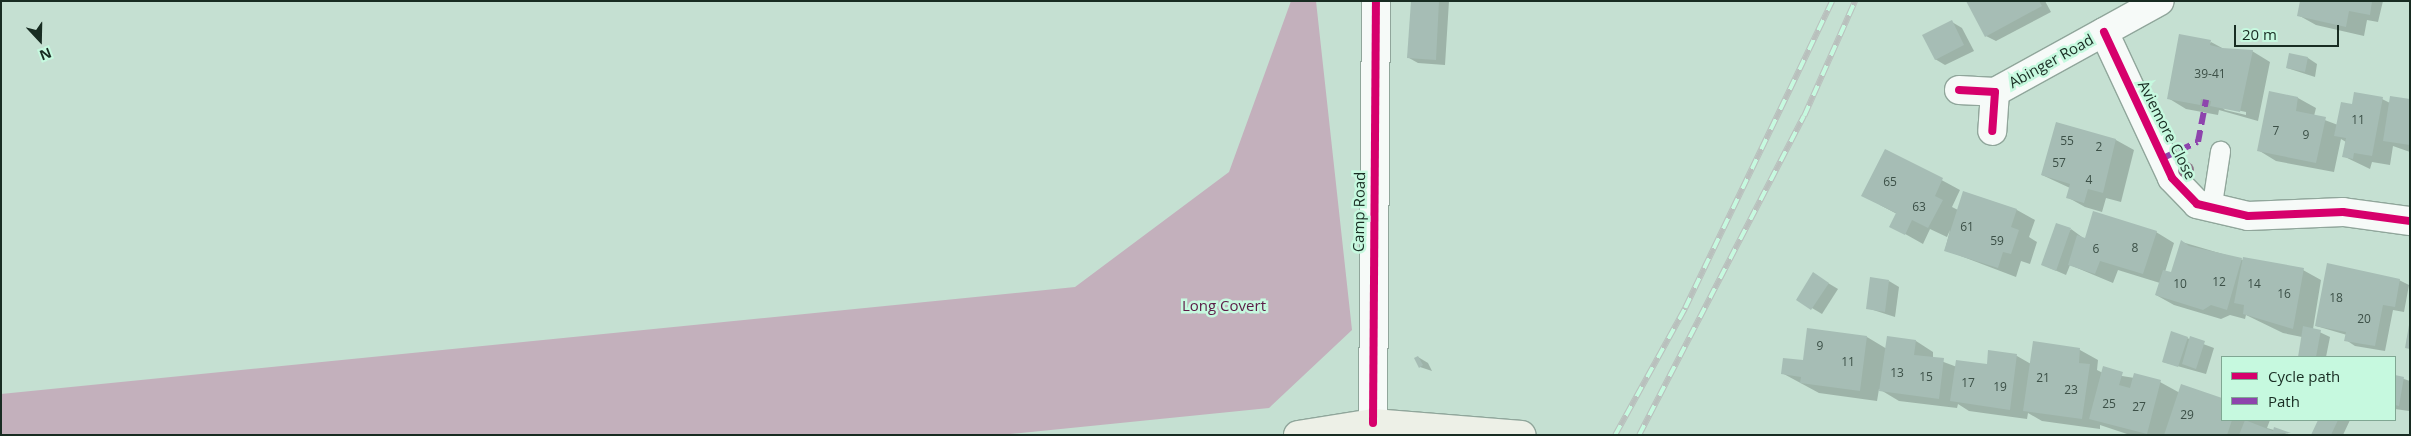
<!DOCTYPE html>
<style>
body{margin:0}
#map{position:relative;width:2411px;height:436px;overflow:hidden;background:#c5e0d2;font-family:"Open Sans",sans-serif}
div>[style]{position:absolute}
.forest>*{inset:0;background:#c3b0bc}
.shadow>*{inset:0;background:#0003}
.building>*{inset:0;background:#a6bdb5}
.roads{filter:drop-shadow(1px 0 #90a69b) drop-shadow(-1px 0 #90a69b) drop-shadow(0 1px #90a69b) drop-shadow(0 -1px #90a69b)}
.lane>*{height:19px;margin:-9.5px;padding:0 9.5px;transform-origin:9.5px;border-radius:9.5px;background:#f6faf8}
.street>*{height:28px;margin:-14px;padding:0 14px;transform-origin:14px;border-radius:14px;background:#f6faf8}
.secondary>*{height:28px;margin:-14px;padding:0 14px;transform-origin:14px;border-radius:14px;background:#edf0e7}
.rail>*{height:5.5px;margin-top:-2.75px;transform-origin:0;background:repeating-linear-gradient(90deg,#c6f9df 0 11px,#b9c0bd 0 22px);box-sizing:border-box;border-block:1px solid #b9c0bd}
.quiet>*{height:6px;margin-top:-3px;transform-origin:0;background:repeating-linear-gradient(90deg,#8e44ad 0 12px,transparent 0 18px)}
.cycleway>*{height:8px;margin:-4px;padding:0 4px;transform-origin:4px;border-radius:4px;background:#d6006c}
.trees>*{width:16px;height:16px;margin:-8px;border-radius:50%;background:#8b7385}
span{translate:-50% -50%;white-space:nowrap;text-align:center;line-height:1.15;-webkit-text-stroke:5px #c6f9df;paint-order:stroke}
.number-label{font-size:12px;color:#3c5047}
.number-label span{-webkit-text-stroke-width:0}
.street-label{font-size:15px;color:#182c22}
.park-label{font-size:15px;color:#5c1a46}
.frame{position:absolute;inset:0;border:2px solid #182c22;pointer-events:none}
.legend{position:absolute;left:2221px;top:356px;width:175px;height:65px;box-sizing:border-box;background:#c6f9df;border:1px solid #80a793;margin:0;padding:6px 9px;list-style:none;font-size:15px;color:#182c22}
.legend li{display:flex;align-items:center;gap:10px;height:25px}
.legend b{width:25px;border:1px solid #80a793}
.north{position:absolute;left:15px;top:15px;width:50px;height:50px;-webkit-text-stroke:4px #c6f9df;paint-order:stroke;rotate:159deg;font-size:14px;font-weight:700;line-height:20px;text-align:center;color:#182c22}
.north::after{content:'';display:block;margin:auto;width:18px;height:22px;background:#182c22;clip-path:polygon(50% 0,100% 100%,50% 72%,0 100%)}
.scale{position:absolute;left:2234px;top:25px;width:105px;height:22px;box-sizing:border-box;border:2px solid #182c22;border-top:0;padding-left:6px;font-size:15px;line-height:18px;white-space:nowrap;color:#182c22;-webkit-text-stroke:4px #c6f9df;paint-order:stroke}
</style>
<div id="map">
<div class="forest">
<div style="clip-path:polygon(1291px 1px,1316px 1px,1352px 330px,1269px 408px,1000px 435px,1px 435px,1px 394px,1075px 287px,1229px 172px)"></div>
</div>
<div class="shadow">
<div style="clip-path:polygon(1412px 1px,1449px 1px,1445px 65px,1418px 63px,1409px 58px)"></div>
<div style="clip-path:polygon(1968px 1px,2045px 1px,2051px 12px,1996px 41px,1986px 36px)"></div>
<div style="clip-path:polygon(2301px 1px,2383px 1px,2378px 22px,2367px 20px,2364px 36px,2316px 25px,2298px 15px)"></div>
<div style="clip-path:polygon(1952px 22px,1962px 28px,1974px 51px,1945px 65px,1935px 59px)"></div>
<div style="clip-path:polygon(evenodd,2211px 42px,2224px 49px,2252px 51px,2270px 62px,2258px 121px,2219px 110px,2218px 115px,2186px 109px,2168px 98px,2211px 42px,2222px 107px,2246px 112px,2246px 115px,2225px 110px,2222px 107px)"></div>
<div style="clip-path:polygon(2308px 58px,2317px 64px,2315px 77px,2287px 68px)"></div>
<div style="clip-path:polygon(2270px 92px,2298px 98px,2316px 108px,2314px 116px,2338px 125px,2353px 106px,2382px 99px,2390px 103px,2410px 101px,2410px 152px,2393px 146px,2390px 165px,2372px 162px,2370px 169px,2343px 156px,2346px 142px,2341px 139px,2334px 172px,2276px 161px,2258px 150px)"></div>
<div style="clip-path:polygon(2057px 123px,2116px 140px,2134px 150px,2121px 202px,2106px 198px,2102px 212px,2085px 207px,2067px 197px,2070px 188px,2042px 175px)"></div>
<div style="clip-path:polygon(1886px 150px,1960px 190px,1952px 207px,1958px 210px,2017px 210px,2035px 220px,2029px 237px,2037px 242px,2030px 264px,2021px 261px,2016px 277px,1945px 250px,1950px 230px,1947px 237px,1930px 229px,1923px 244px,1891px 226px,1897px 214px,1880px 205px)"></div>
<div style="clip-path:polygon(2071px 229px,2086px 240px,2156px 232px,2174px 243px,2165px 272px,2172px 274px,2182px 242px,2243px 260px,2303px 270px,2321px 280px,2313px 329px,2330px 337px,2326px 357px,2301px 357px,2302px 337px,2283px 333px,2246px 315px,2245px 319px,2230px 315px,2221px 319px,2174px 305px,2156px 295px,2160px 283px,2118px 270px,2113px 283px,2070px 265px,2066px 275px,2043px 265px)"></div>
<div style="clip-path:polygon(1823px 280px,1838px 289px,1822px 314px,1797px 299px)"></div>
<div style="clip-path:polygon(2399px 280px,2409px 285px,2404px 312px,2393px 310px,2385px 351px,2355px 346px,2346px 340px,2347px 335px,2316px 326px)"></div>
<div style="clip-path:polygon(1889px 281px,1899px 287px,1895px 317px,1867px 308px)"></div>
<div style="clip-path:polygon(1867px 337px,1887px 349px,1916px 341px,1933px 352px,1933px 358px,1957px 367px,1988px 366px,1989px 352px,2017px 356px,2031px 364px,2034px 343px,2080px 350px,2098px 360px,2097px 370px,2103px 373px,2160px 382px,2180px 393px,2182px 386px,2222px 399px,2222px 420px,2270px 420px,2267px 428px,2292px 435px,2130px 435px,2100px 425px,2100px 429px,2042px 421px,2028px 413px,2027px 419px,1969px 411px,1958px 404px,1957px 408px,1899px 401px,1879px 389px,1877px 401px,1819px 393px,1782px 373px)"></div>
<div style="clip-path:polygon(2187px 338px,2214px 348px,2206px 374px,2163px 362px)"></div>
<div style="clip-path:polygon(1418px 357px,1428px 363px,1432px 371px,1420px 367px)"></div>
<div style="clip-path:polygon(2395px 376px,2410px 381px,2409px 411px,2395px 409px)"></div>
<div style="clip-path:polygon(2320px 420px,2350px 420px,2343px 435px,2313px 435px)"></div>
</div>
<div class="building">
<div style="clip-path:polygon(1411px 1px,1439px 1px,1436px 60px,1407px 58px)"></div>
<div style="clip-path:polygon(1966px 1px,2039px 1px,2042px 6px,1985px 37px)"></div>
<div style="clip-path:polygon(2300px 1px,2372px 1px,2370px 15px,2349px 11px,2346px 27px,2297px 16px)"></div>
<div style="clip-path:polygon(1952px 20px,1964px 45px,1935px 60px,1922px 35px)"></div>
<div style="clip-path:polygon(2179px 34px,2211px 40px,2210px 45px,2222px 48px,2253px 50px,2240px 112px,2210px 106px,2211px 101px,2201px 99px,2200px 105px,2167px 99px)"></div>
<div style="clip-path:polygon(2289px 53px,2308px 57px,2305px 72px,2286px 68px)"></div>
<div style="clip-path:polygon(2269px 91px,2298px 97px,2296px 111px,2326px 117px,2316px 163px,2257px 151px)"></div>
<div style="clip-path:polygon(2354px 92px,2383px 97px,2372px 156px,2354px 153px,2353px 159px,2342px 157px,2346px 138px,2334px 136px,2341px 102px,2352px 104px)"></div>
<div style="clip-path:polygon(2390px 96px,2410px 99px,2410px 145px,2383px 141px)"></div>
<div style="clip-path:polygon(2056px 122px,2116px 139px,2103px 193px,2088px 189px,2084px 203px,2066px 198px,2070px 184px,2041px 175px)"></div>
<div style="clip-path:polygon(1885px 149px,1943px 178px,1935px 196px,1943px 200px,1928px 228px,1912px 220px,1905px 235px,1889px 227px,1896px 213px,1861px 196px)"></div>
<div style="clip-path:polygon(1963px 191px,2017px 209px,2011px 227px,2019px 230px,2011px 254px,2003px 252px,1998px 268px,1944px 251px)"></div>
<div style="clip-path:polygon(2093px 211px,2157px 231px,2143px 274px,2100px 261px,2095px 274px,2068px 265px,2077px 235px,2085px 238px)"></div>
<div style="clip-path:polygon(2056px 223px,2071px 228px,2056px 271px,2041px 265px)"></div>
<div style="clip-path:polygon(2181px 240px,2189px 246px,2242px 258px,2227px 310px,2211px 305px,2203px 310px,2155px 295px,2163px 270px,2171px 272px)"></div>
<div style="clip-path:polygon(2243px 257px,2304px 268px,2293px 329px,2243px 314px,2244px 305px,2234px 303px)"></div>
<div style="clip-path:polygon(2327px 263px,2400px 279px,2395px 307px,2383px 305px,2375px 346px,2344px 341px,2346px 332px,2315px 326px)"></div>
<div style="clip-path:polygon(1813px 272px,1829px 283px,1811px 310px,1796px 300px)"></div>
<div style="clip-path:polygon(1870px 277px,1889px 280px,1885px 312px,1866px 309px)"></div>
<div style="clip-path:polygon(2409px 325px,2410px 326px,2410px 349px,2405px 348px)"></div>
<div style="clip-path:polygon(2303px 326px,2321px 330px,2316px 357px,2298px 357px)"></div>
<div style="clip-path:polygon(1807px 328px,1867px 336px,1860px 391px,1800px 383px,1801px 377px,1781px 374px,1783px 358px,1803px 360px)"></div>
<div style="clip-path:polygon(2171px 331px,2188px 337px,2178px 367px,2162px 362px)"></div>
<div style="clip-path:polygon(1887px 336px,1916px 340px,1914px 355px,1944px 358px,1939px 399px,1879px 391px)"></div>
<div style="clip-path:polygon(2190px 336px,2205px 341px,2196px 369px,2182px 364px)"></div>
<div style="clip-path:polygon(2033px 341px,2080px 348px,2079px 363px,2090px 364px,2082px 419px,2023px 411px)"></div>
<div style="clip-path:polygon(1988px 350px,2017px 354px,2010px 410px,1950px 401px,1956px 360px,1987px 364px)"></div>
<div style="clip-path:polygon(1418px 356px,1423px 365px,1419px 368px,1414px 358px)"></div>
<div style="clip-path:polygon(2103px 366px,2123px 372px,2119px 385px,2130px 388px,2134px 373px,2161px 380px,2147px 434px,2089px 419px)"></div>
<div style="clip-path:polygon(2395px 375px,2404px 377px,2399px 406px,2395px 405px)"></div>
<div style="clip-path:polygon(2181px 384px,2222px 398px,2222px 420px,2232px 420px,2227px 435px,2164px 435px)"></div>
<div style="clip-path:polygon(2245px 420px,2273px 431px,2274px 427px,2291px 433px,2239px 435px)"></div>
<div style="clip-path:polygon(2318px 420px,2338px 420px,2331px 435px,2311px 435px)"></div>
</div>
<div class="roads">
<div class="lane">
<div style="left:2211px;top:210px;width:60px;rotate:-81.3deg"></div>
</div>
<div class="street">
<div style="left:2104px;top:32px;width:161px;rotate:65deg"></div>
<div style="left:2172px;top:178px;width:36px;rotate:46deg"></div>
<div style="left:2197px;top:204px;width:52px;rotate:13.2deg"></div>
<div style="left:2248px;top:216px;width:95px;rotate:-2.4deg"></div>
<div style="left:2343px;top:212px;width:68px;rotate:7.7deg"></div>
<div style="left:1959px;top:90px;width:36px;rotate:3deg"></div>
<div style="left:1995px;top:92px;width:39px;rotate:94deg"></div>
<div style="left:1995px;top:92px;width:188px;rotate:-28.9deg"></div>
<div style="left:1373px;top:423px;width:422px;rotate:-89.6deg"></div>
</div>
<div class="secondary">
<div style="left:1298px;top:435px;width:76px;rotate:-9.1deg"></div>
<div style="left:1373px;top:423px;width:149px;rotate:4.6deg"></div>
</div>
</div>
<div class="rail">
<div style="left:1615px;top:435px;width:145px;rotate:-61.1deg"></div>
<div style="left:1685px;top:308px;width:340px;rotate:-64.4deg"></div>
<div style="left:1639px;top:435px;width:359px;rotate:-62.7deg"></div>
<div style="left:1804px;top:116px;width:126px;rotate:-66.1deg"></div>
</div>
<div class="quiet">
<div style="left:2163px;top:158px;width:38px;rotate:-25deg"></div>
<div style="left:2198px;top:142px;width:43px;rotate:-79.2deg"></div>
</div>
<div class="cycleway">
<div style="left:2104px;top:32px;width:161px;rotate:65deg"></div>
<div style="left:2172px;top:178px;width:36px;rotate:46deg"></div>
<div style="left:2197px;top:204px;width:52px;rotate:13.2deg"></div>
<div style="left:2248px;top:216px;width:95px;rotate:-2.4deg"></div>
<div style="left:2343px;top:212px;width:68px;rotate:7.7deg"></div>
<div style="left:1959px;top:90px;width:36px;rotate:3deg"></div>
<div style="left:1995px;top:92px;width:39px;rotate:94deg"></div>
<div style="left:1373px;top:423px;width:422px;rotate:-89.6deg"></div>
</div>
<div class="trees">
<div style="left:2186px;top:170px"></div>
</div>
<div class="number-label">
<span style="left:2210px;top:74px">39-41</span>
<span style="left:2358px;top:120px">11</span>
<span style="left:2276px;top:131px">7</span>
<span style="left:2306px;top:135px">9</span>
<span style="left:2067px;top:141px">55</span>
<span style="left:2099px;top:147px">2</span>
<span style="left:2059px;top:163px">57</span>
<span style="left:2089px;top:180px">4</span>
<span style="left:1890px;top:182px">65</span>
<span style="left:1919px;top:207px">63</span>
<span style="left:1967px;top:227px">61</span>
<span style="left:1997px;top:241px">59</span>
<span style="left:2135px;top:248px">8</span>
<span style="left:2096px;top:249px">6</span>
<span style="left:2219px;top:282px">12</span>
<span style="left:2180px;top:284px">10</span>
<span style="left:2254px;top:284px">14</span>
<span style="left:2284px;top:294px">16</span>
<span style="left:2336px;top:298px">18</span>
<span style="left:2364px;top:319px">20</span>
<span style="left:1820px;top:346px">9</span>
<span style="left:1848px;top:362px">11</span>
<span style="left:1897px;top:373px">13</span>
<span style="left:1926px;top:377px">15</span>
<span style="left:2043px;top:378px">21</span>
<span style="left:1968px;top:383px">17</span>
<span style="left:2000px;top:387px">19</span>
<span style="left:2071px;top:390px">23</span>
<span style="left:2109px;top:404px">25</span>
<span style="left:2139px;top:407px">27</span>
<span style="left:2187px;top:415px">29</span>
</div>
<div class="street-label">
<span style="left:2051px;top:61px;rotate:-29deg">Abinger Road</span>
<span style="left:2167px;top:130px;rotate:63deg">Aviemore Close</span>
<span style="left:1359px;top:212px;rotate:-89deg">Camp Road</span>
</div>
<div class="park-label">
<span style="left:1224px;top:306px">Long Covert</span>
</div>
<div class="frame"></div>
<ul class="legend">
<li><b style="height:6px;background:#d6006c"></b>Cycle path</li>
<li><b style="height:6px;background:#8e44ad"></b>Path</li>
</ul>
<div class="north">N</div>
<div class="scale">20 m</div>
</div>
